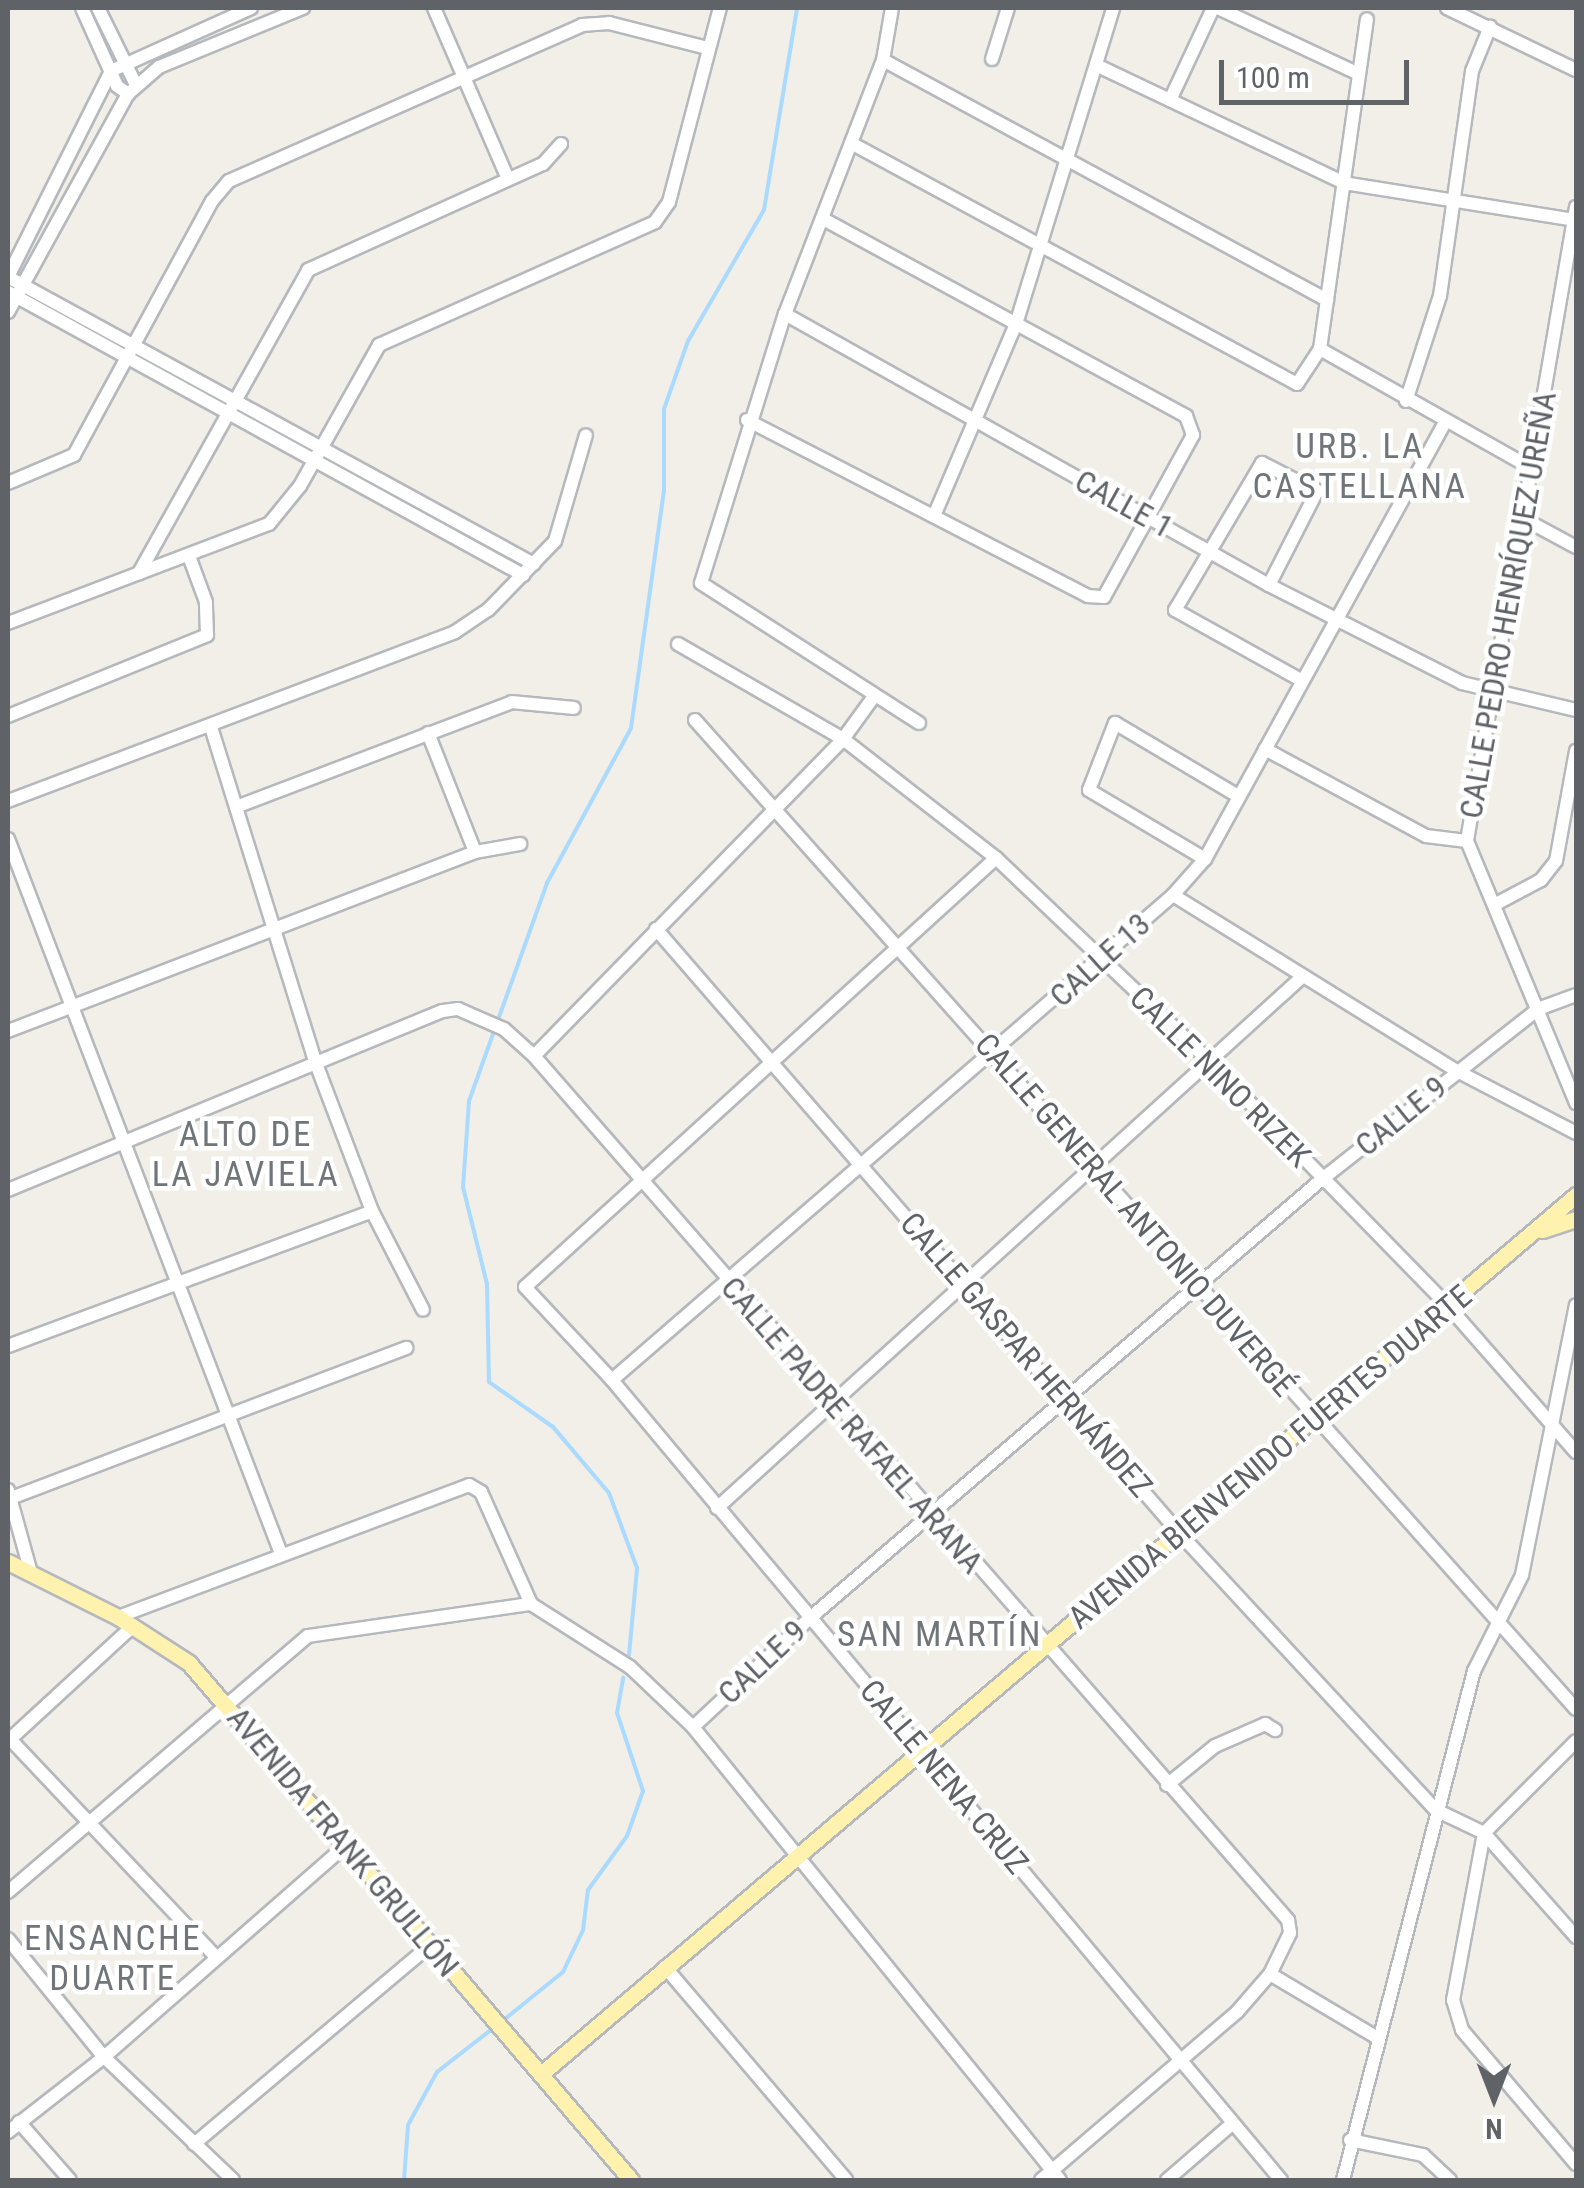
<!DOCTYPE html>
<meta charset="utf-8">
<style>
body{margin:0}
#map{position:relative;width:1584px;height:2188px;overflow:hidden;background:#f1efe8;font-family:"Roboto Condensed",sans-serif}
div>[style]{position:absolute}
.stream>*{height:4px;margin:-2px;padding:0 2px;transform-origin:2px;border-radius:2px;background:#aadaff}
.roads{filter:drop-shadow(2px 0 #b5b8bc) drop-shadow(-2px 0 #b5b8bc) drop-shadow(0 2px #b5b8bc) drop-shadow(0 -2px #b5b8bc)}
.minor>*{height:12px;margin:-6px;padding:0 6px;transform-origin:6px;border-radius:6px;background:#fff}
.major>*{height:15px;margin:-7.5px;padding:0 7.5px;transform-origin:7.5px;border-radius:7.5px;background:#fff2af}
span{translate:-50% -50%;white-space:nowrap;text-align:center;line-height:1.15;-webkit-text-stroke:9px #fff;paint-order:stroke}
.street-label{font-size:32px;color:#5f6368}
.neighbourhood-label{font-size:35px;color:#70757a;letter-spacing:2.5px}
.frame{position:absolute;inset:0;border:10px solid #5f6368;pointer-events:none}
.north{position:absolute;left:1444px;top:2048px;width:100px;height:100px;-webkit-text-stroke:8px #fff;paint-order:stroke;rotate:180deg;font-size:28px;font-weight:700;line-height:40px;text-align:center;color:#5f6368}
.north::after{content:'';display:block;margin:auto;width:35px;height:45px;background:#5f6368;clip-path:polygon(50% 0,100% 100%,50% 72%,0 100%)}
.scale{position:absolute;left:1219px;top:60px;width:190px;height:45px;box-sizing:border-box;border:5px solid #5f6368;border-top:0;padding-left:12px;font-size:30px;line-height:35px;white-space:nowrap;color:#5f6368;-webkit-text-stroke:8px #fff;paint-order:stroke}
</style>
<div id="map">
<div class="stream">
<div style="left:629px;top:1655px;width:87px;rotate:-84.7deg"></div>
<div style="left:637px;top:1568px;width:80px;rotate:-110.5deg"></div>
<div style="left:609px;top:1493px;width:87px;rotate:-130.3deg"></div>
<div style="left:553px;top:1427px;width:78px;rotate:-144.9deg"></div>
<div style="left:489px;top:1382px;width:98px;rotate:-91.2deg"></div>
<div style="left:487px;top:1284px;width:100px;rotate:-103.9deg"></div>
<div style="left:463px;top:1187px;width:86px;rotate:-86deg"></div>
<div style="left:469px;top:1101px;width:232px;rotate:-70.3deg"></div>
<div style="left:547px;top:883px;width:176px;rotate:-61.5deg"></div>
<div style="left:631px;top:728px;width:239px;rotate:-82.1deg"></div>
<div style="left:664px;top:491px;width:82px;rotate:-90deg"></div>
<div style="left:664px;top:409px;width:72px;rotate:-70.6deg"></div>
<div style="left:688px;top:341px;width:151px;rotate:-59.9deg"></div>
<div style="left:764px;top:210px;width:205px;rotate:-80.7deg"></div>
<div style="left:500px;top:2023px;width:81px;rotate:-39deg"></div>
<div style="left:563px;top:1972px;width:47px;rotate:-64.5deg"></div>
<div style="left:583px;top:1930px;width:40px;rotate:-82.9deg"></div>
<div style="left:588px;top:1890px;width:67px;rotate:-54.2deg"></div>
<div style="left:627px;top:1836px;width:48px;rotate:-70.4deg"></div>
<div style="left:643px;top:1791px;width:82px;rotate:-108.4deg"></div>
<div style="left:617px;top:1713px;width:36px;rotate:-80deg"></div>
<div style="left:404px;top:2180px;width:55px;rotate:-85.8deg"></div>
<div style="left:408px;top:2125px;width:60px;rotate:-61.3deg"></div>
<div style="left:437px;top:2072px;width:70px;rotate:-38deg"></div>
</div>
<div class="roads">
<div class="minor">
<div style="left:82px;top:8px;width:85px;rotate:65.8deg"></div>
<div style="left:117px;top:86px;width:14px;rotate:36deg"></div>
<div style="left:98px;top:8px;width:86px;rotate:63.7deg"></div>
<div style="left:251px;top:8px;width:154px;rotate:155.8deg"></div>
<div style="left:111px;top:71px;width:230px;rotate:116.6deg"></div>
<div style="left:8px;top:277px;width:599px;rotate:28.62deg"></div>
<div style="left:434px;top:8px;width:186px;rotate:66.6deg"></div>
<div style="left:1218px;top:8px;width:153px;rotate:25.1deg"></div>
<div style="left:1447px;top:8px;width:143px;rotate:25.7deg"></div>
<div style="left:992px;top:59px;width:53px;rotate:-72.6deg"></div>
<div style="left:883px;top:60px;width:505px;rotate:28.39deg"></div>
<div style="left:1096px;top:65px;width:275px;rotate:25.4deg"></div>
<div style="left:1344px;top:183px;width:235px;rotate:9.1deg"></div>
<div style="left:1170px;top:100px;width:102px;rotate:-64.9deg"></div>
<div style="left:851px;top:143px;width:507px;rotate:28.38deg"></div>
<div style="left:1297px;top:384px;width:42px;rotate:-56.7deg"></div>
<div style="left:1320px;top:349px;width:333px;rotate:-81.9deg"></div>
<div style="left:1576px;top:207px;width:643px;rotate:99.76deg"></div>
<div style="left:1467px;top:841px;width:284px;rotate:67.4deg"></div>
<div style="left:8px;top:292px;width:588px;rotate:28.79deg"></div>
<div style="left:8px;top:312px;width:249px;rotate:-61.2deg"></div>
<div style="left:128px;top:94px;width:41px;rotate:-41.1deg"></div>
<div style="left:159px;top:67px;width:156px;rotate:-22.3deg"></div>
<div style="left:785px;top:314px;width:272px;rotate:-68.9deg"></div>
<div style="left:883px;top:60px;width:53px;rotate:-80.2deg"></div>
<div style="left:1320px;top:349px;width:242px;rotate:29.4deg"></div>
<div style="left:1406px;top:401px;width:110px;rotate:-72.1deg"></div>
<div style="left:1440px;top:296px;width:227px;rotate:-81.9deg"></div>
<div style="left:1472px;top:71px;width:48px;rotate:-67.8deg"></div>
<div style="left:747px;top:420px;width:384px;rotate:27.3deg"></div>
<div style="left:1088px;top:596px;width:16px;rotate:4deg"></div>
<div style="left:1104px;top:597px;width:185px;rotate:-61.2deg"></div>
<div style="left:1193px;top:435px;width:20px;rotate:-110deg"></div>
<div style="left:1186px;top:416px;width:413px;rotate:-151.5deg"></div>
<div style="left:8px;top:483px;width:72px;rotate:-23deg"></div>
<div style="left:74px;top:455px;width:289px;rotate:-61.5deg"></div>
<div style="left:212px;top:201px;width:26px;rotate:-50deg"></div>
<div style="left:229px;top:181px;width:386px;rotate:-23.8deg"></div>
<div style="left:582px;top:25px;width:27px;rotate:-4deg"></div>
<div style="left:609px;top:23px;width:101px;rotate:14.3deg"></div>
<div style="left:934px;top:516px;width:209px;rotate:-66.9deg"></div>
<div style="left:1016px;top:324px;width:331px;rotate:-72.9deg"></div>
<div style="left:1524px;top:519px;width:59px;rotate:28.3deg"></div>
<div style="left:139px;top:573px;width:347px;rotate:-60.8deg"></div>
<div style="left:308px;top:270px;width:258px;rotate:-24.3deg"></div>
<div style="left:543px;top:164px;width:27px;rotate:-48deg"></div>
<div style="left:1269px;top:585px;width:106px;rotate:-62.9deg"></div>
<div style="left:1317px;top:491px;width:62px;rotate:-153deg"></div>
<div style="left:1262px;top:463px;width:171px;rotate:120.6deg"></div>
<div style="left:1175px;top:610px;width:144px;rotate:29.1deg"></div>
<div style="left:8px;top:623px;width:279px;rotate:-20.8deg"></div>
<div style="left:269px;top:524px;width:49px;rotate:-50.8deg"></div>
<div style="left:300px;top:486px;width:162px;rotate:-60.7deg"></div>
<div style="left:379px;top:345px;width:302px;rotate:-24deg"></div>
<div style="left:655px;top:222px;width:24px;rotate:-55deg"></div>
<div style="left:669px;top:202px;width:201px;rotate:-75.3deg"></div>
<div style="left:678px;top:644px;width:190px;rotate:29.9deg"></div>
<div style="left:843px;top:739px;width:194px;rotate:37.9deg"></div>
<div style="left:996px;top:858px;width:297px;rotate:43.6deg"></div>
<div style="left:1211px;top:1063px;width:339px;rotate:45.7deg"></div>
<div style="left:1448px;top:1306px;width:194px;rotate:48.8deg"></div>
<div style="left:8px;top:716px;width:215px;rotate:-22.1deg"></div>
<div style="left:207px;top:635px;width:33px;rotate:-92deg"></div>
<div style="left:206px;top:602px;width:49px;rotate:-110.3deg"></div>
<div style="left:695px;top:720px;width:1324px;rotate:48.31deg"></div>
<div style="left:919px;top:723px;width:259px;rotate:-147.3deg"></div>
<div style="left:701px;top:583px;width:282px;rotate:-72.7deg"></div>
<div style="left:785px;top:314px;width:555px;rotate:29.25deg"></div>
<div style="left:1269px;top:585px;width:216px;rotate:26.9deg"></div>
<div style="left:1462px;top:683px;width:117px;rotate:13.3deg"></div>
<div style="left:211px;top:727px;width:350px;rotate:72.7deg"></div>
<div style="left:315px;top:1061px;width:160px;rotate:69.2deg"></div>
<div style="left:372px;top:1211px;width:111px;rotate:62.7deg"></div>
<div style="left:428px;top:733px;width:128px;rotate:68.4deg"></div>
<div style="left:1265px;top:749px;width:183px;rotate:28.4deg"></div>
<div style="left:1426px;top:836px;width:41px;rotate:7deg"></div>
<div style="left:8px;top:801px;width:478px;rotate:-20.7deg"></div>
<div style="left:455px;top:632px;width:40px;rotate:-34deg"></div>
<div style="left:488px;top:610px;width:96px;rotate:-45.8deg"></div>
<div style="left:555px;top:541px;width:110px;rotate:-73.7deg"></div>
<div style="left:236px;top:807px;width:295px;rotate:-20.8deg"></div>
<div style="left:512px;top:702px;width:62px;rotate:5.5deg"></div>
<div style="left:8px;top:839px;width:762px;rotate:69.09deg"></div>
<div style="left:996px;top:858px;width:637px;rotate:137.67deg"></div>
<div style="left:525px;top:1287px;width:127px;rotate:46.9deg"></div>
<div style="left:612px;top:1380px;width:1043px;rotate:50.1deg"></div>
<div style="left:1205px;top:859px;width:135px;rotate:-149.3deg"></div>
<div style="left:1089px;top:790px;width:72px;rotate:-68.8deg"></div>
<div style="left:1115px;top:723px;width:143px;rotate:30.7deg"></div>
<div style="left:1173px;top:895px;width:334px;rotate:31.8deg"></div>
<div style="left:1457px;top:1071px;width:134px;rotate:27.5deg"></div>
<div style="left:1494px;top:905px;width:53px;rotate:-28deg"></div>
<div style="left:1541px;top:880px;width:24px;rotate:-52deg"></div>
<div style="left:1556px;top:861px;width:112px;rotate:-79.7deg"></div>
<div style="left:656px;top:929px;width:802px;rotate:49.1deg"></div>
<div style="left:1181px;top:1535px;width:375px;rotate:47.2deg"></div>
<div style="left:1436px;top:1810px;width:53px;rotate:25.6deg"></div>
<div style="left:1484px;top:1833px;width:139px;rotate:48.5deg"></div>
<div style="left:8px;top:1031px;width:500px;rotate:-20.97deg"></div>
<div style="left:475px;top:852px;width:46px;rotate:-10.1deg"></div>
<div style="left:534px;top:1056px;width:443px;rotate:-45.7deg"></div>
<div style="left:843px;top:739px;width:54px;rotate:-54deg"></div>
<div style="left:8px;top:1190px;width:470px;rotate:-22.4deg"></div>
<div style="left:443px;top:1011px;width:15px;rotate:-8deg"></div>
<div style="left:458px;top:1009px;width:50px;rotate:23.5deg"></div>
<div style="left:504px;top:1029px;width:40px;rotate:42deg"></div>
<div style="left:534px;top:1056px;width:1147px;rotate:48.89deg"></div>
<div style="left:1288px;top:1920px;width:13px;rotate:81deg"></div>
<div style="left:1290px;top:1933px;width:46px;rotate:116deg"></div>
<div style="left:1270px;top:1974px;width:50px;rotate:131deg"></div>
<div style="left:1237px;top:2012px;width:258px;rotate:139.4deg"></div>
<div style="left:8px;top:1346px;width:388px;rotate:-20.3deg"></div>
<div style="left:612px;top:1380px;width:742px;rotate:-40.84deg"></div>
<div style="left:1173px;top:895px;width:48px;rotate:-48.4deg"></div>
<div style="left:1205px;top:859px;width:499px;rotate:-61.2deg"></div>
<div style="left:8px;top:1490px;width:86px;rotate:74.5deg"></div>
<div style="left:11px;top:1498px;width:423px;rotate:-20.8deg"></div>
<div style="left:717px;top:1508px;width:791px;rotate:-42.23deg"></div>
<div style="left:531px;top:1604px;width:117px;rotate:32.5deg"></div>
<div style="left:630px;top:1667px;width:87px;rotate:43.6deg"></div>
<div style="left:693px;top:1727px;width:583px;rotate:50.99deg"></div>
<div style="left:118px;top:1617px;width:375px;rotate:-20.6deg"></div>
<div style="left:469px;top:1485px;width:14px;rotate:30deg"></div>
<div style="left:481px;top:1492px;width:123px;rotate:65.9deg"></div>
<div style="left:693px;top:1727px;width:160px;rotate:-43deg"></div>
<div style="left:810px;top:1618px;width:673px;rotate:-40.6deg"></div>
<div style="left:1321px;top:1180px;width:276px;rotate:-38.2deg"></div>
<div style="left:1538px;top:1009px;width:40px;rotate:-20.2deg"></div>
<div style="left:10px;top:1739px;width:297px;rotate:46.6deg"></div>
<div style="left:8px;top:1741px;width:168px;rotate:-42.6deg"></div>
<div style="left:1576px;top:1741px;width:130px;rotate:135deg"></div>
<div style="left:1484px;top:1833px;width:170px;rotate:100.5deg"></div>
<div style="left:1453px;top:2000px;width:31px;rotate:73deg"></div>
<div style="left:1462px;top:2030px;width:176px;rotate:49.6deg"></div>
<div style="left:1167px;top:1785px;width:62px;rotate:-39.1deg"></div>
<div style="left:1215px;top:1746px;width:55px;rotate:-23.7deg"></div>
<div style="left:1265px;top:1724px;width:12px;rotate:31deg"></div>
<div style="left:8px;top:1892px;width:394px;rotate:-40.5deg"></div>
<div style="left:308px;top:1636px;width:225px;rotate:-8.2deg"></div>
<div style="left:8px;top:1939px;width:152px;rotate:50.9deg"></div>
<div style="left:104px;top:2057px;width:178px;rotate:43.6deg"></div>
<div style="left:665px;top:1967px;width:280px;rotate:49.6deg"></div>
<div style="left:1270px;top:1974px;width:123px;rotate:30.7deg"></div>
<div style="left:19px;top:2122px;width:77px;rotate:48.7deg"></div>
<div style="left:8px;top:2132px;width:122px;rotate:-38deg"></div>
<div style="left:104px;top:2057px;width:323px;rotate:-41.2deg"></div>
<div style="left:1350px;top:2140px;width:75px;rotate:11.6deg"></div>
<div style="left:1423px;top:2155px;width:37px;rotate:43deg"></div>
<div style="left:194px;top:2144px;width:309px;rotate:-40.1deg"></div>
<div style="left:1167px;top:2180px;width:87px;rotate:-40.8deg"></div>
<div style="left:1343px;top:2180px;width:526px;rotate:-75.57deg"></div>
<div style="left:1474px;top:1671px;width:107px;rotate:-63.4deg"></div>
<div style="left:1522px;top:1575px;width:275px;rotate:-78.7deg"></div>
</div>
<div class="major">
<div style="left:1542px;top:1230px;width:36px;rotate:-18deg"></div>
<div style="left:8px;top:1562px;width:123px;rotate:26.6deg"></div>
<div style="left:118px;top:1617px;width:85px;rotate:32.9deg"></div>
<div style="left:189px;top:1663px;width:680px;rotate:49.47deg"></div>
<div style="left:541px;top:2074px;width:1358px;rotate:-40.34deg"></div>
</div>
</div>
<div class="street-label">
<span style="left:1124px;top:504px;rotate:29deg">CALLE 1</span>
<span style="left:1508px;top:605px;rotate:-80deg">CALLE PEDRO HENRÍQUEZ UREÑA</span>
<span style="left:1100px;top:960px;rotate:-42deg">CALLE 13</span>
<span style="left:1220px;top:1077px;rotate:45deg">CALLE NINO RIZEK</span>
<span style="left:1401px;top:1116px;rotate:-39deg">CALLE 9</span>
<span style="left:1135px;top:1215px;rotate:49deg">CALLE GENERAL ANTONIO DUVERGÉ</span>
<span style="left:1026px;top:1355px;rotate:49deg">CALLE GASPAR HERNÁNDEZ</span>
<span style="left:852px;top:1425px;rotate:49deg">CALLE PADRE RAFAEL ARANA</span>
<span style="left:1270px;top:1457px;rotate:-40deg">AVENIDA BIENVENIDO FUERTES DUARTE</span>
<span style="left:762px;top:1662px;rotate:-43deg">CALLE 9</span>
<span style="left:944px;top:1777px;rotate:50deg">CALLE NENA CRUZ</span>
<span style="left:343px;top:1842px;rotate:50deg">AVENIDA FRANK GRULLÓN</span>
</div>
<div class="neighbourhood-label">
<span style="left:1360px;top:467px">URB. LA<br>CASTELLANA</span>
<span style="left:246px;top:1155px">ALTO DE<br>LA JAVIELA</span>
<span style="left:940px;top:1635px">SAN MARTÍN</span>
<span style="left:113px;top:1959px">ENSANCHE<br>DUARTE</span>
</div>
<div class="frame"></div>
<div class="north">N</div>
<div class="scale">100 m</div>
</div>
